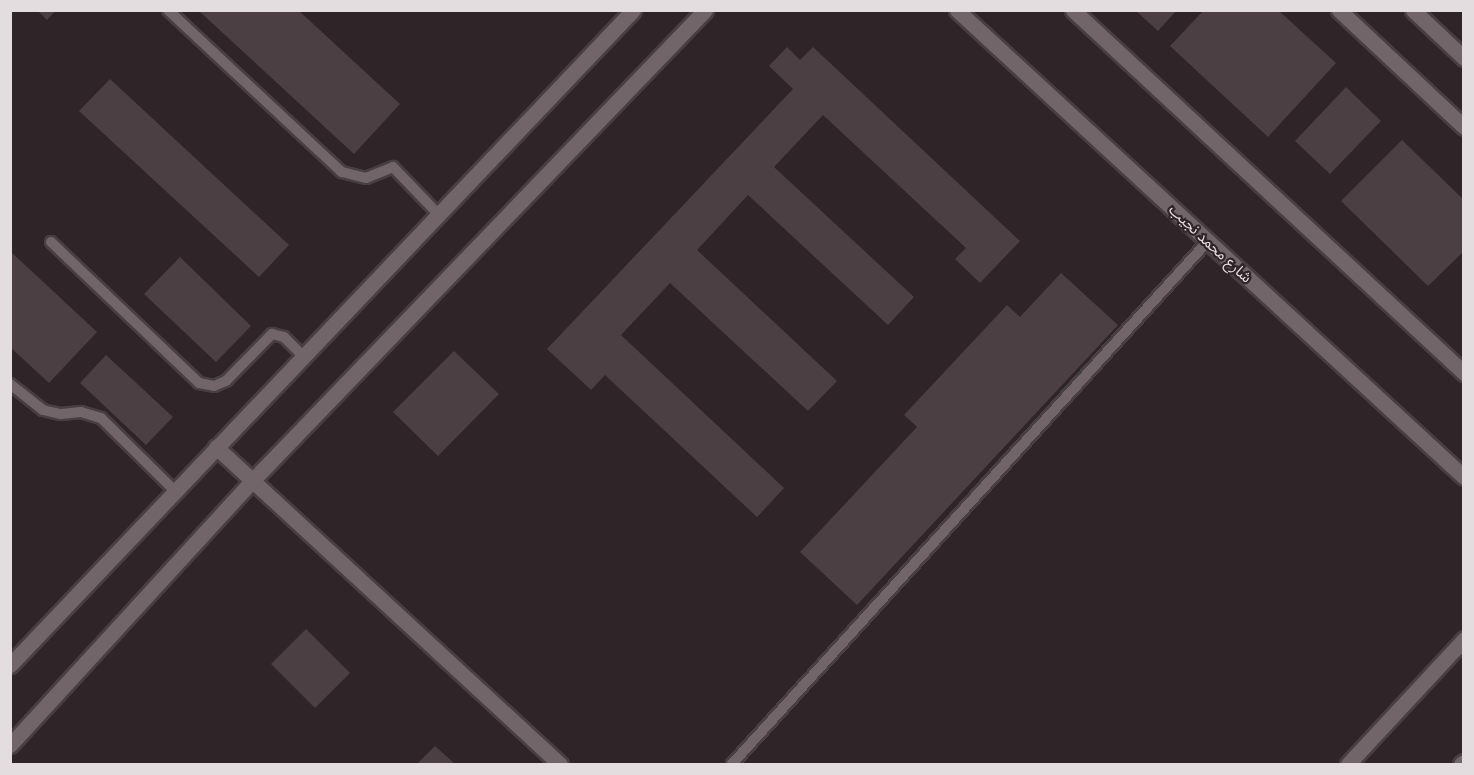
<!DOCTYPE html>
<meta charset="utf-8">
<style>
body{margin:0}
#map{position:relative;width:1474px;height:775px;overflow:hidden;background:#2f2428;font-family:"DM Sans","Noto Sans Arabic",sans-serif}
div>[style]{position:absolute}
.building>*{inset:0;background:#4b3f43}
.roads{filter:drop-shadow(2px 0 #483f42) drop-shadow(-2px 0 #483f42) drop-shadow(0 2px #483f42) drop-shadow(0 -2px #483f42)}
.service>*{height:10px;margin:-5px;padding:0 5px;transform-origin:5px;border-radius:5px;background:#716569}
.minor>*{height:15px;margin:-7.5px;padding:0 7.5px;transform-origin:7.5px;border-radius:7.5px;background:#716569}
.tertiary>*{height:15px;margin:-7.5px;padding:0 7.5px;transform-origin:7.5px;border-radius:7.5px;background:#716569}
span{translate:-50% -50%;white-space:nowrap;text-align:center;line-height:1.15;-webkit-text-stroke:4.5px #2f2428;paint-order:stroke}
.street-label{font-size:15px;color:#e4dddf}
.frame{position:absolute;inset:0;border:12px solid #e4dddf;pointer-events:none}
</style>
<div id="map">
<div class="building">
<div style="clip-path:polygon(37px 10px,56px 10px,47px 20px)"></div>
<div style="clip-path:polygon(198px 10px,298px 10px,400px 104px,354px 154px)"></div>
<div style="clip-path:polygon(1135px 10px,1177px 10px,1158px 31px)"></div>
<div style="clip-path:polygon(1204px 10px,1278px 10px,1336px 63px,1268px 137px,1170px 46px)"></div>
<div style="clip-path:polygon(787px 47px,800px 60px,813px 47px,1020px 241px,980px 283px,955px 259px,966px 248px,823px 115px,774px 167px,914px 297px,888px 325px,748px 195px,697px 250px,837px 381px,808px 411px,670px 283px,621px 335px,784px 488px,757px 517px,605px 375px,591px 390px,547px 349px,793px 89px,769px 66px)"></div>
<div style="clip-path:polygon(110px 79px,289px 245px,259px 277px,79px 111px)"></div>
<div style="clip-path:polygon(1346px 87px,1381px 121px,1330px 174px,1295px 141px)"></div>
<div style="clip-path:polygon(1402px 140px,1464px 200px,1464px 251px,1428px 286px,1341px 201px)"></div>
<div style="clip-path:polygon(10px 251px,97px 332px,49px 383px,10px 347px)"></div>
<div style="clip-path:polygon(180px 257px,251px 326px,216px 362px,144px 294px)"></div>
<div style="clip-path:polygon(1061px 273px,1118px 325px,857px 605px,800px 552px,917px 427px,904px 415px,1007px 305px,1020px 317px)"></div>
<div style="clip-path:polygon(454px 351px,499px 394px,438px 456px,393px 412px)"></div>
<div style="clip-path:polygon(106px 355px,173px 417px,146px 445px,80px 383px)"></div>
<div style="clip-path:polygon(306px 629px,350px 673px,315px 708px,271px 664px)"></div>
<div style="clip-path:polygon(435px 746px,455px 764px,417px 764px)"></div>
</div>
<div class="roads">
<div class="service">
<div style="left:168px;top:10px;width:238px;rotate:43deg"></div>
<div style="left:342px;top:172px;width:25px;rotate:14deg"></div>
<div style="left:366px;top:178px;width:29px;rotate:-22deg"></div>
<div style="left:393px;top:167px;width:65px;rotate:46.2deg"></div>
<div style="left:51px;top:242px;width:204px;rotate:43.6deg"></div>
<div style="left:199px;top:383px;width:15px;rotate:11deg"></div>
<div style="left:214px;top:386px;width:13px;rotate:-23deg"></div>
<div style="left:226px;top:381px;width:66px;rotate:-45.6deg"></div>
<div style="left:272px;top:334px;width:12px;rotate:14deg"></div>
<div style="left:284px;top:337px;width:27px;rotate:45deg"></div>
<div style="left:10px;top:384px;width:42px;rotate:38.2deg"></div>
<div style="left:43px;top:410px;width:18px;rotate:13deg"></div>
<div style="left:61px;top:414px;width:20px;rotate:-6deg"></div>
<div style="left:81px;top:412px;width:21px;rotate:17deg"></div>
<div style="left:101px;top:418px;width:104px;rotate:44.6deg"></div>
<div style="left:732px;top:764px;width:707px;rotate:-47.69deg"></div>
</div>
<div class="minor">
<div style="left:1339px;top:10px;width:171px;rotate:43.1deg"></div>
<div style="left:1413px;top:10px;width:70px;rotate:43.3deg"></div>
<div style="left:216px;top:447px;width:468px;rotate:42.7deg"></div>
<div style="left:10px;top:665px;width:904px;rotate:-46.43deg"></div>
<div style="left:10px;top:745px;width:357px;rotate:-47.5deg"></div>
<div style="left:251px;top:482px;width:655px;rotate:-46.11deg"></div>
<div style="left:1348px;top:764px;width:171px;rotate:-47.1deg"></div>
<div style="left:1461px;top:764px;width:4px;rotate:-34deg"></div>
</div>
<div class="tertiary">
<div style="left:957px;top:10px;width:689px;rotate:42.65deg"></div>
<div style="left:1073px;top:10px;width:534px;rotate:42.87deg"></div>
</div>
</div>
<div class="street-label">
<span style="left:1210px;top:244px;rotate:43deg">شارع محمد نجيب</span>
</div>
<div class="frame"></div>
</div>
